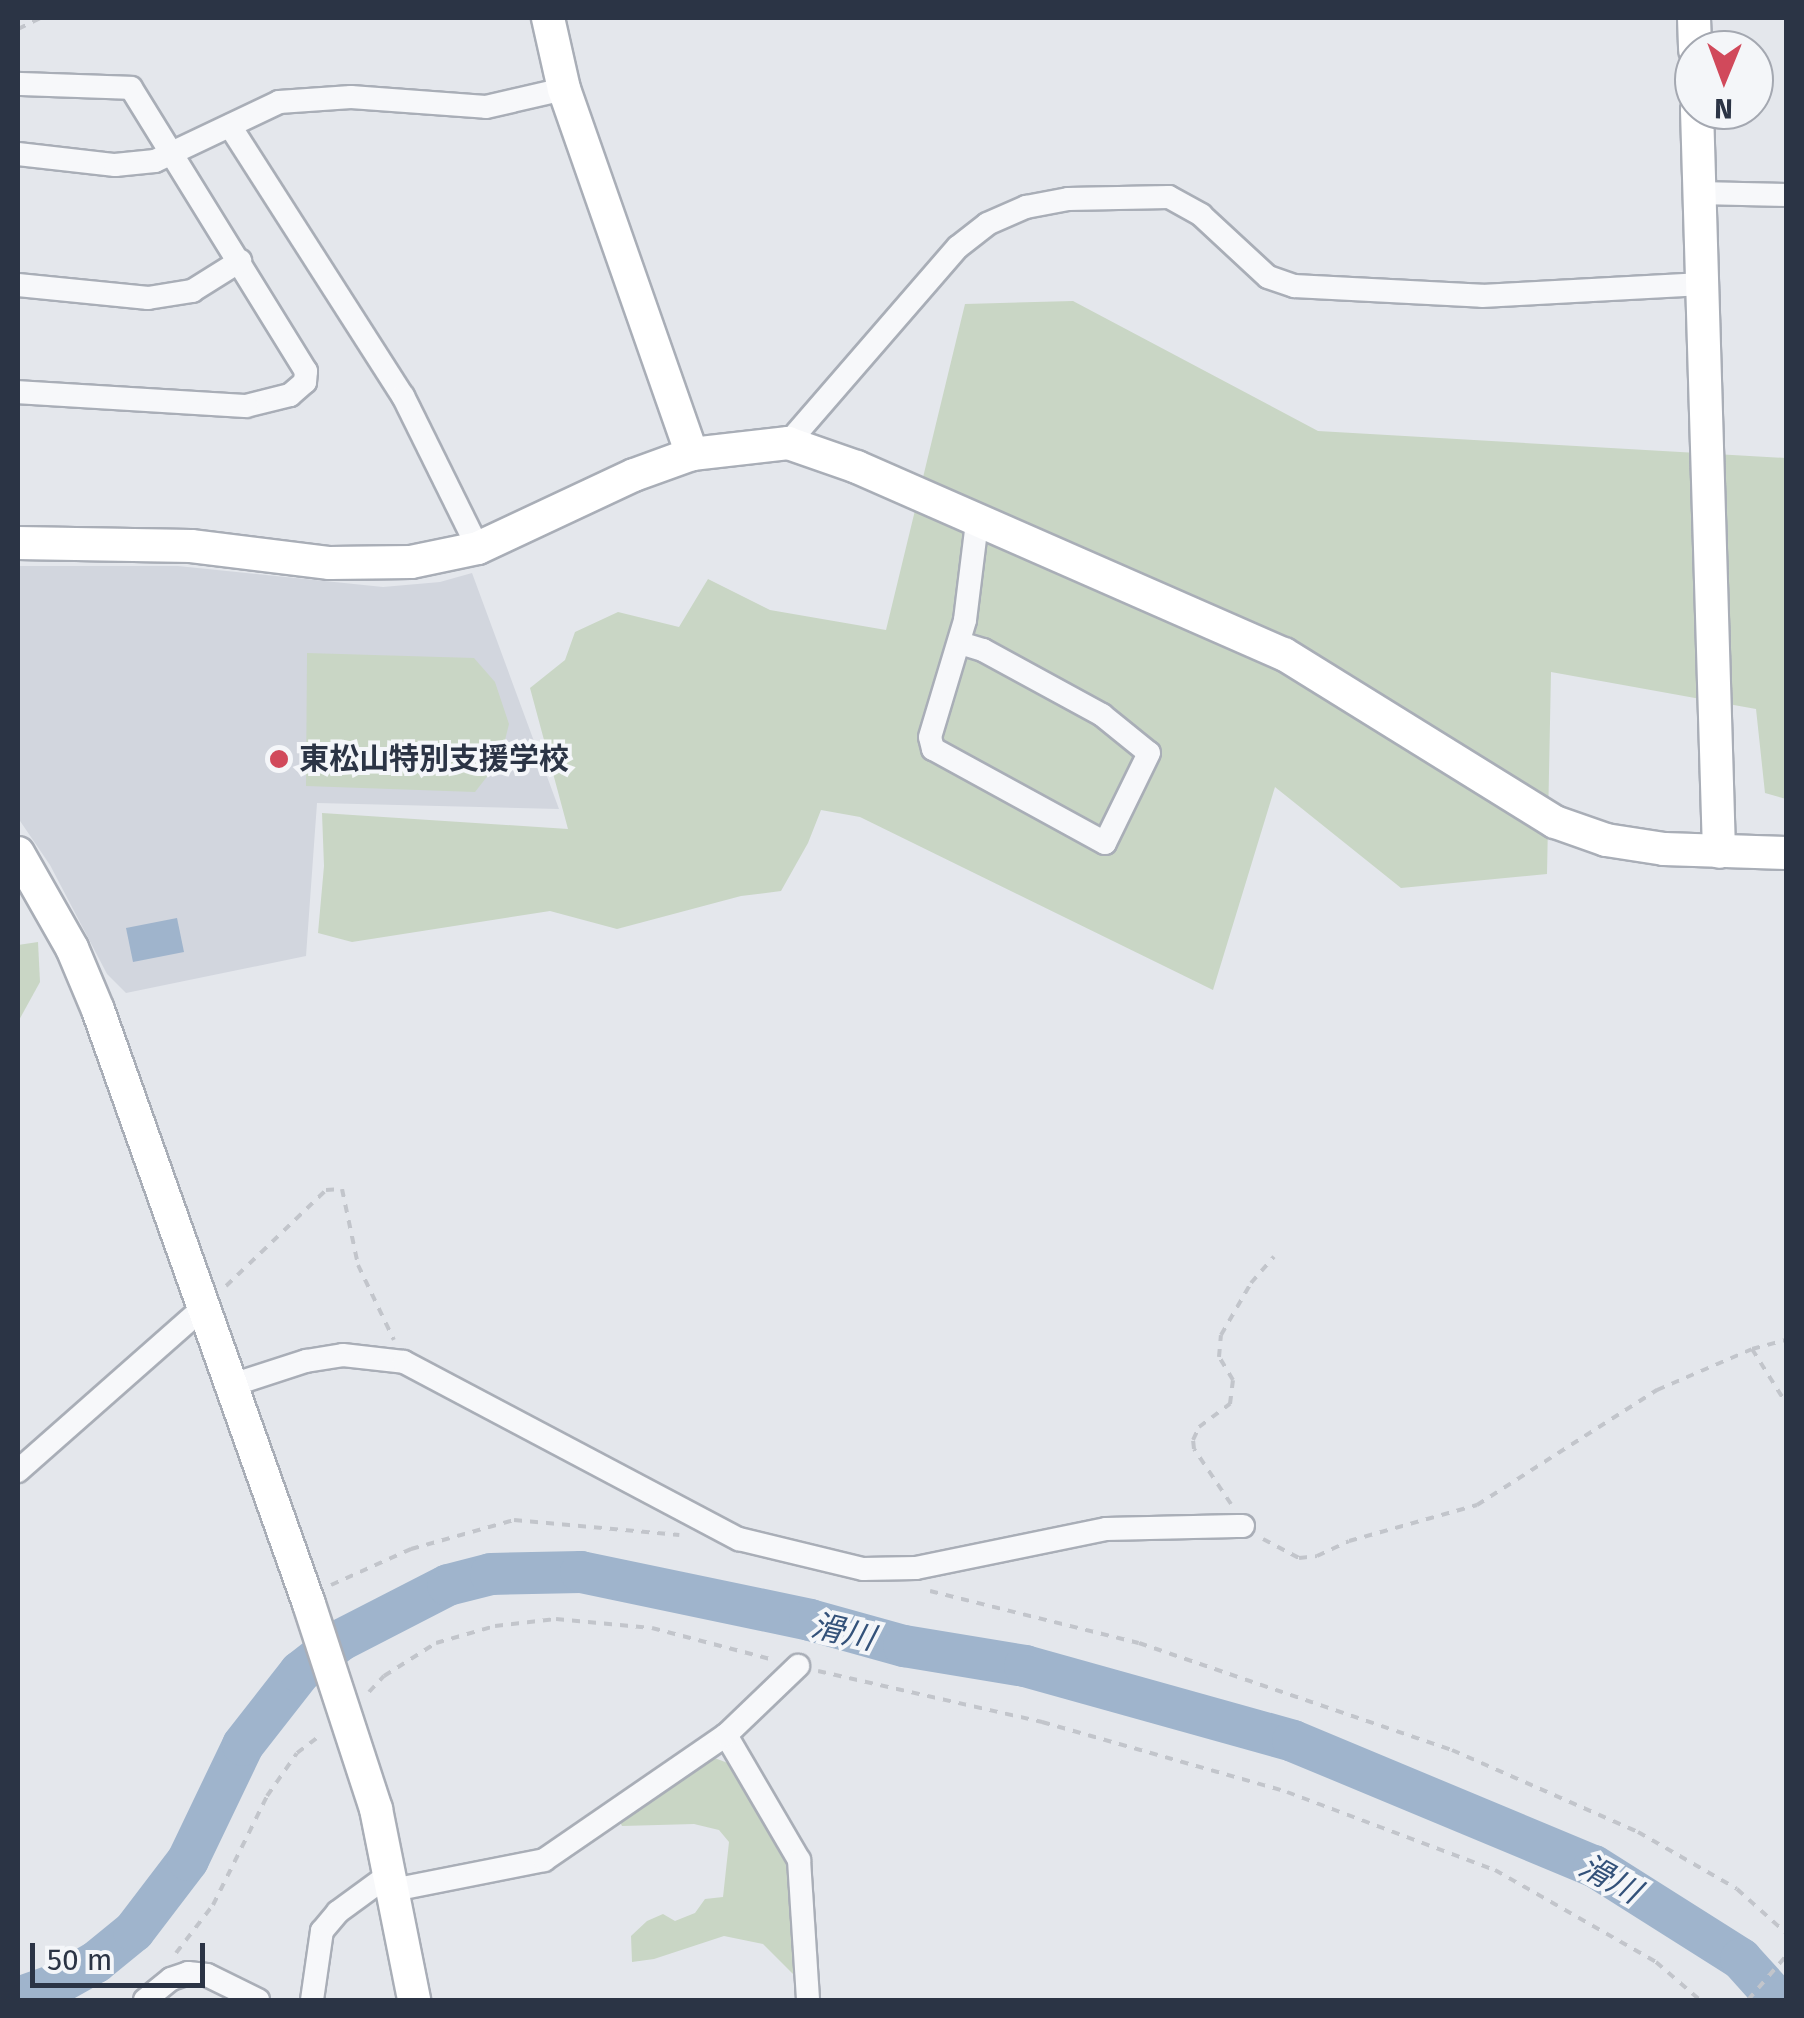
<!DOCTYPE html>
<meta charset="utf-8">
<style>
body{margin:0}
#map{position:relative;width:1804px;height:2018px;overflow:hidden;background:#e4e7ec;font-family:"Fira Sans","Noto Sans JP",sans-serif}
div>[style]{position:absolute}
.built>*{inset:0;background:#d2d6de}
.green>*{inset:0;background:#c9d6c5}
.water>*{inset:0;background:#9fb4cc}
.river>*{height:42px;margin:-21px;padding:0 21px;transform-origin:21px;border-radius:21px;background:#9fb4cc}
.path>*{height:4px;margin-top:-2px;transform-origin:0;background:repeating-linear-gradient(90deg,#c2c5cb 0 8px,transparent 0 16px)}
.roads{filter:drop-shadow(2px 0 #a9aeb7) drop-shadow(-2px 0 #a9aeb7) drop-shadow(0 2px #a9aeb7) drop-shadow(0 -2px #a9aeb7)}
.street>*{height:22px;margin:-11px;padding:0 11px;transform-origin:11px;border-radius:11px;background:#f7f8fa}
.secondary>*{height:32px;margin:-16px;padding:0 16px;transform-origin:16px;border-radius:16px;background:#fff}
.dots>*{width:28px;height:28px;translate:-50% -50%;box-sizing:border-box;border:5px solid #f4f6f9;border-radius:50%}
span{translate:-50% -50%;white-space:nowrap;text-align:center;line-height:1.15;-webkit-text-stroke:8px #f4f6f9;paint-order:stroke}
.poi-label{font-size:30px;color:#2b3445;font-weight:700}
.left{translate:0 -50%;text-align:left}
.water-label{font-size:32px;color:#34527a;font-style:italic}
.frame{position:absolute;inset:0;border:20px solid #2b3445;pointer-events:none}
.north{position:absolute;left:1674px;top:30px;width:100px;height:100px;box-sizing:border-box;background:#f4f6f9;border:2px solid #a4a8b1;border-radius:50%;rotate:181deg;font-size:28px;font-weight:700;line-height:40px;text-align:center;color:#2b3445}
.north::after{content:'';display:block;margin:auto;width:35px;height:45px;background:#d1495b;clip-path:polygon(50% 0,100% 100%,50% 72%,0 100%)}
.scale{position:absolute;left:30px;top:1943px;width:175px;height:45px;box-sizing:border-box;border:5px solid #2b3445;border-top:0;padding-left:12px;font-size:30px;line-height:35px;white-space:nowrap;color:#2b3445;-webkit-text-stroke:8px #f4f6f9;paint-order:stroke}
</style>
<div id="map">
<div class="built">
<div style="clip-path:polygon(18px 566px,178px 566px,383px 587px,440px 582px,472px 573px,559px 809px,317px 803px,306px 956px,126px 993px,107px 974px,50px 865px,18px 818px)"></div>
</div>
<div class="green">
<div style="clip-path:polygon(1073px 301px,1318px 431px,1786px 458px,1786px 799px,1765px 793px,1756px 709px,1551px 672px,1547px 874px,1401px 888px,1275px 787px,1213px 990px,860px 817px,821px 810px,808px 843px,781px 891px,741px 896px,617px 929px,550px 911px,352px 942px,318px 933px,324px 866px,322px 813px,568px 829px,530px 688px,565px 660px,575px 632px,618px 612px,679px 627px,708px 579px,770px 610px,886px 630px,965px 304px)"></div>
<div style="clip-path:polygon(307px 653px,474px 658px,495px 682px,509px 724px,500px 760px,475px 792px,306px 786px)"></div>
<div style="clip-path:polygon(38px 942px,40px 982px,18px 1022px,18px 945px)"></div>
<div style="clip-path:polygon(712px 1757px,733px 1765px,789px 1861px,799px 1962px,793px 1974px,763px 1944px,724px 1936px,654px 1959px,632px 1962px,631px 1936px,647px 1921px,663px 1914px,675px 1921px,695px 1913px,705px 1899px,723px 1897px,729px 1842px,719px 1830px,694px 1824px,622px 1826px,618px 1818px,668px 1791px,683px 1775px)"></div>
</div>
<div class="water">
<div style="clip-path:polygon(177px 918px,184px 952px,133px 962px,126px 928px)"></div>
</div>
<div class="river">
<div style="left:18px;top:1998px;width:41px;rotate:-19.7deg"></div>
<div style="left:57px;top:1984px;width:45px;rotate:-29.4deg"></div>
<div style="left:96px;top:1962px;width:49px;rotate:-39.2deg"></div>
<div style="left:134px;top:1931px;width:89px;rotate:-52.7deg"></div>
<div style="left:188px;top:1860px;width:127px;rotate:-64.4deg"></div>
<div style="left:243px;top:1745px;width:93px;rotate:-52deg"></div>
<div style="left:300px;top:1672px;width:52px;rotate:-38deg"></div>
<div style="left:341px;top:1640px;width:120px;rotate:-27.2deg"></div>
<div style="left:448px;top:1585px;width:44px;rotate:-14.3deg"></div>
<div style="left:491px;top:1574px;width:90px;rotate:-1.3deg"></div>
<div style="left:581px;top:1572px;width:234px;rotate:11.8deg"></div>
<div style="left:810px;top:1620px;width:98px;rotate:15.5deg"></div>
<div style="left:904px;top:1646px;width:123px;rotate:9.4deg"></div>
<div style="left:1025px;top:1666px;width:278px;rotate:15.6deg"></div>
<div style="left:1293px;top:1741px;width:326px;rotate:22.6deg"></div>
<div style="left:1594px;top:1866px;width:174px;rotate:32.3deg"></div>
<div style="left:1741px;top:1959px;width:55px;rotate:47.9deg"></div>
</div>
<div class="path">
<div style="left:18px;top:29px;width:25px;rotate:-26deg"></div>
<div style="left:226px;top:1286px;width:139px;rotate:-43.8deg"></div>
<div style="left:326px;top:1190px;width:16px;rotate:-4deg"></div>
<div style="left:342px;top:1189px;width:78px;rotate:78.1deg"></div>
<div style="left:358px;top:1265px;width:83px;rotate:64.4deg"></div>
<div style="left:1752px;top:1349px;width:64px;rotate:57.8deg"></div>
<div style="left:1231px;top:1504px;width:66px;rotate:-123.9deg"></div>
<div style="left:1194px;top:1449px;width:9px;rotate:-96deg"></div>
<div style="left:1193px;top:1440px;width:14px;rotate:-65deg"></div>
<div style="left:1199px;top:1427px;width:39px;rotate:-37deg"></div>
<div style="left:1230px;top:1404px;width:24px;rotate:-83deg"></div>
<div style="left:1233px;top:1380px;width:27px;rotate:-121deg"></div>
<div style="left:1219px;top:1357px;width:22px;rotate:-85deg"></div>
<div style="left:1221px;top:1335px;width:60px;rotate:-60deg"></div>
<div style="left:1251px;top:1283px;width:35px;rotate:-49deg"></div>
<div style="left:1263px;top:1539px;width:41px;rotate:27.8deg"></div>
<div style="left:1299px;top:1558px;width:18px;rotate:-6deg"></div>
<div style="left:1317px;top:1556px;width:35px;rotate:-25deg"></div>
<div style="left:1349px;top:1541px;width:133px;rotate:-15.7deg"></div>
<div style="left:1477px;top:1505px;width:214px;rotate:-32.6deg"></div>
<div style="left:1657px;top:1390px;width:103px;rotate:-23.3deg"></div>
<div style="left:1752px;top:1349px;width:35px;rotate:-15deg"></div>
<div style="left:331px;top:1585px;width:88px;rotate:-24.2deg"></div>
<div style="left:411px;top:1549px;width:107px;rotate:-15.7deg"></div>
<div style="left:514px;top:1520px;width:166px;rotate:5.2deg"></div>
<div style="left:930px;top:1591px;width:215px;rotate:14deg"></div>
<div style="left:1139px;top:1643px;width:331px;rotate:18.9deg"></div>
<div style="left:1452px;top:1750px;width:203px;rotate:23.8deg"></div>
<div style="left:1638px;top:1832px;width:114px;rotate:29.9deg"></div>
<div style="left:1737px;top:1889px;width:66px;rotate:41.9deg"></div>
<div style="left:818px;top:1671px;width:230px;rotate:12.8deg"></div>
<div style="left:1042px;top:1722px;width:255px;rotate:15.9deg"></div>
<div style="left:1287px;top:1792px;width:222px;rotate:20.6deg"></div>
<div style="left:1495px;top:1870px;width:185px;rotate:29.7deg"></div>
<div style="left:1656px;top:1962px;width:58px;rotate:40.8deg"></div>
<div style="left:369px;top:1692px;width:22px;rotate:-47deg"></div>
<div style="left:384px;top:1676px;width:62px;rotate:-32.4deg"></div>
<div style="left:436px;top:1643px;width:61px;rotate:-16.1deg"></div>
<div style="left:495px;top:1626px;width:61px;rotate:-6.5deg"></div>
<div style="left:556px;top:1619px;width:96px;rotate:5.4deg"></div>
<div style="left:652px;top:1628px;width:122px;rotate:14.7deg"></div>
<div style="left:176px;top:1953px;width:61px;rotate:-52.4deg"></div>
<div style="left:213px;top:1905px;width:122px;rotate:-63.6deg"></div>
<div style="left:267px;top:1796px;width:52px;rotate:-55.1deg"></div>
<div style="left:297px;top:1753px;width:30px;rotate:-37deg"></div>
<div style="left:1748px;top:2000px;width:58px;rotate:-49.2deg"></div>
</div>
<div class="roads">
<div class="street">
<div style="left:18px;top:84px;width:113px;rotate:2deg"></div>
<div style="left:131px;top:88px;width:333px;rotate:58.3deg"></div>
<div style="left:306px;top:371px;width:11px;rotate:95deg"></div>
<div style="left:305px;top:382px;width:20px;rotate:139deg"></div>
<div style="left:290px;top:395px;width:45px;rotate:166deg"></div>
<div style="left:246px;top:406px;width:228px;rotate:-176.5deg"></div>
<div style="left:230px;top:126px;width:321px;rotate:57.4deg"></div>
<div style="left:403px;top:396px;width:169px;rotate:63.7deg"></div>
<div style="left:18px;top:154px;width:98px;rotate:6.5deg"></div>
<div style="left:115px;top:165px;width:40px;rotate:-5.7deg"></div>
<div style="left:155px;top:161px;width:137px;rotate:-25.4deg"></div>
<div style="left:279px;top:102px;width:72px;rotate:-4deg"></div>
<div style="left:351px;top:97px;width:135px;rotate:4.2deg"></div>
<div style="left:486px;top:107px;width:80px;rotate:-13deg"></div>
<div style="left:1699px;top:193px;width:87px;rotate:1.3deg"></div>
<div style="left:18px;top:285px;width:131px;rotate:5.7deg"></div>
<div style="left:148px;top:298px;width:45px;rotate:-9deg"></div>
<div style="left:192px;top:291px;width:57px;rotate:-32deg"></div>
<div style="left:788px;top:443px;width:259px;rotate:-49.1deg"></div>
<div style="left:958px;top:247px;width:37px;rotate:-38deg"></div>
<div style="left:987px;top:224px;width:43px;rotate:-23.6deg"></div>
<div style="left:1026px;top:207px;width:43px;rotate:-10.8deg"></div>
<div style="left:1068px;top:199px;width:101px;rotate:-1.1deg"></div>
<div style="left:1169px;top:197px;width:37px;rotate:29deg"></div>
<div style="left:1201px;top:215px;width:91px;rotate:42.8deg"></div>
<div style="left:1268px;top:277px;width:28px;rotate:19deg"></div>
<div style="left:1294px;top:286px;width:188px;rotate:3deg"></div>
<div style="left:1482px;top:296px;width:221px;rotate:-3.1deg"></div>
<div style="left:960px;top:643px;width:24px;rotate:17deg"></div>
<div style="left:983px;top:650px;width:136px;rotate:28.6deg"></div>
<div style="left:1102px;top:715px;width:60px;rotate:39deg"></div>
<div style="left:1149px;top:753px;width:100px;rotate:116.1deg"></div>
<div style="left:1105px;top:843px;width:196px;rotate:-151.3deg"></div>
<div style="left:933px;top:749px;width:12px;rotate:-104deg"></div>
<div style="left:930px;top:737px;width:122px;rotate:-73.3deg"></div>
<div style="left:965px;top:620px;width:99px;rotate:-83deg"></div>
<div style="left:232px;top:1385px;width:78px;rotate:-18deg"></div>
<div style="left:306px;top:1361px;width:37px;rotate:-9deg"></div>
<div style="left:343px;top:1355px;width:61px;rotate:6.5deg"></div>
<div style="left:404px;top:1362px;width:379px;rotate:27.9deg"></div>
<div style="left:739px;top:1539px;width:128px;rotate:13.6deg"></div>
<div style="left:863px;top:1569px;width:53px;rotate:-1.1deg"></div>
<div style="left:916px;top:1568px;width:194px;rotate:-11.6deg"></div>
<div style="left:1106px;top:1529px;width:137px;rotate:-1.3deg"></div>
<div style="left:18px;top:1471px;width:249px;rotate:-41.4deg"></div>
<div style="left:726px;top:1735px;width:145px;rotate:59.7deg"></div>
<div style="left:799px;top:1860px;width:140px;rotate:86.3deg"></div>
<div style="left:393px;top:1890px;width:154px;rotate:-11.2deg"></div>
<div style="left:544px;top:1860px;width:221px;rotate:-34.5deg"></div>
<div style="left:726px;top:1735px;width:100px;rotate:-43.8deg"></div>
<div style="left:145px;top:2000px;width:33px;rotate:-39deg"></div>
<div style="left:171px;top:1979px;width:18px;rotate:-19deg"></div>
<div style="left:188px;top:1973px;width:19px;rotate:6deg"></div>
<div style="left:207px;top:1975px;width:57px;rotate:26.1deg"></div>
<div style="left:312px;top:2000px;width:70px;rotate:-81.8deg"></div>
<div style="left:322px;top:1931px;width:25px;rotate:-50deg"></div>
<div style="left:338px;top:1912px;width:64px;rotate:-36.2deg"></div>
</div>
<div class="secondary">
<div style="left:548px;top:18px;width:73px;rotate:77.3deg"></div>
<div style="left:564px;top:89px;width:387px;rotate:70.7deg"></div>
<div style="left:1694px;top:18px;width:32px;rotate:88deg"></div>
<div style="left:1697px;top:110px;width:742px;rotate:88.3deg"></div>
<div style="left:18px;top:543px;width:173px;rotate:1deg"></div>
<div style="left:191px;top:546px;width:140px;rotate:7deg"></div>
<div style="left:330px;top:563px;width:81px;rotate:-0.7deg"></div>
<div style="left:411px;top:562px;width:68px;rotate:-11.8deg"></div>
<div style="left:478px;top:548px;width:172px;rotate:-25.1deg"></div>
<div style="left:634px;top:475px;width:62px;rotate:-19.9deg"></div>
<div style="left:692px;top:454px;width:97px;rotate:-6.5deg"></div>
<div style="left:788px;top:443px;width:73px;rotate:19.2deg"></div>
<div style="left:857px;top:467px;width:466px;rotate:23.7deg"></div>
<div style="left:1284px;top:654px;width:319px;rotate:31.8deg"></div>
<div style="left:1555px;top:822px;width:54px;rotate:19.4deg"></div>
<div style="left:1606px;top:840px;width:59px;rotate:8.8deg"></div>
<div style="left:1664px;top:849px;width:122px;rotate:1.9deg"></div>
<div style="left:18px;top:853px;width:109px;rotate:60.4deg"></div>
<div style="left:72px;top:948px;width:67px;rotate:67.2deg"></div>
<div style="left:98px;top:1010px;width:630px;rotate:70.44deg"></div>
<div style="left:309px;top:1604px;width:216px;rotate:71.9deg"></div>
<div style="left:376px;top:1809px;width:195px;rotate:78.7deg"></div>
</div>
</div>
<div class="dots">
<div style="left:279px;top:759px;background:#d1495b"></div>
</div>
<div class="poi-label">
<span class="left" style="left:299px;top:759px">東松山特別支援学校</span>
</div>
<div class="water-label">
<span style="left:843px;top:1632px;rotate:13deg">滑川</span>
<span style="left:1610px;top:1879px;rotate:29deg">滑川</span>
</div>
<div class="frame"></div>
<div class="north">N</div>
<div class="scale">50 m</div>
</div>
